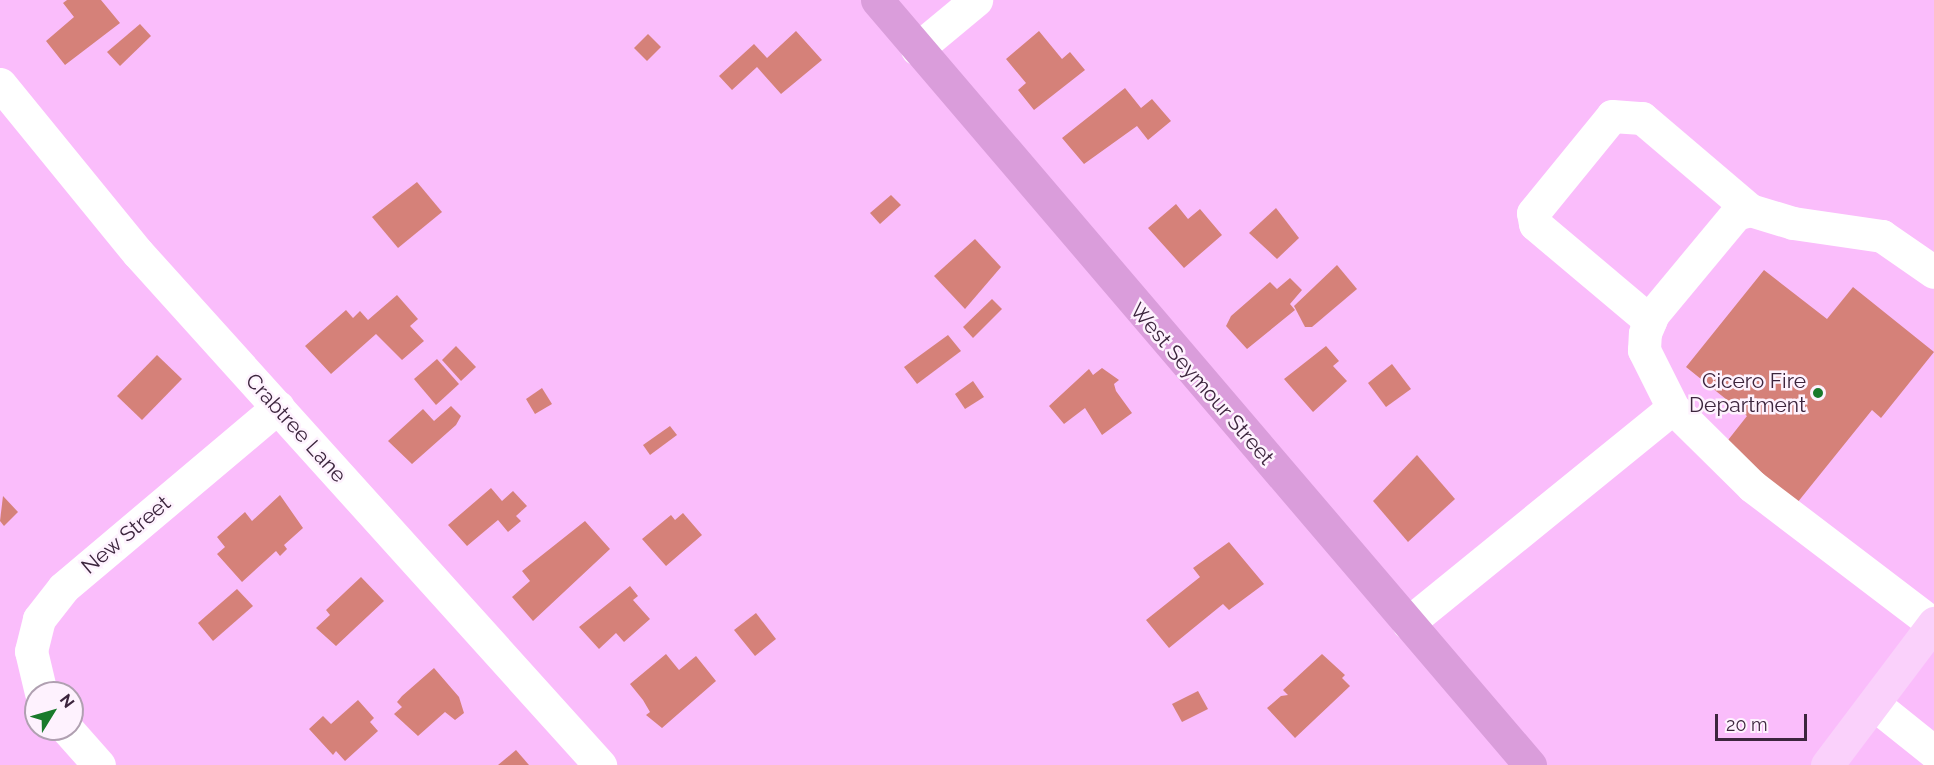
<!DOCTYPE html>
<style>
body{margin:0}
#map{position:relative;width:1934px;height:765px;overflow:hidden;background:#fabdfb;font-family:Raleway,sans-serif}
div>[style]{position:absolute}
.building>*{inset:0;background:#d58179}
.minor>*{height:33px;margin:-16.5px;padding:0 16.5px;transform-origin:16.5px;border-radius:16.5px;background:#fff}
.major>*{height:33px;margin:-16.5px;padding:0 16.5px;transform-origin:16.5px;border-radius:16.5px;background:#fad1fb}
.highway>*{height:33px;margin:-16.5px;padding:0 16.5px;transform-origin:16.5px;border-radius:16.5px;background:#da9ddb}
.dots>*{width:16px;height:16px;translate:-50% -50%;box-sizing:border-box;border:3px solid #fef2fe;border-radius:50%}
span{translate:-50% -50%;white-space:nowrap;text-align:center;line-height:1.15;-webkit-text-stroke:5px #fef2fe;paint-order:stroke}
.poi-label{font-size:21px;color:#3c253d}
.right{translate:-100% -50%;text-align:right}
.street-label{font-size:21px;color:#3c253d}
.north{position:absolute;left:24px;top:681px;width:60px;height:60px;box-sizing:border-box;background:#fef2fe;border:2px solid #b0a0b1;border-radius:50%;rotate:53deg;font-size:16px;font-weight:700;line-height:24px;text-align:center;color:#3c253d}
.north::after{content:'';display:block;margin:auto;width:21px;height:27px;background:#197a2b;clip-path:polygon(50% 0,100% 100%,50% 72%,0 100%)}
.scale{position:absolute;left:1715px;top:714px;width:92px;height:27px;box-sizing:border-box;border:3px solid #3c253d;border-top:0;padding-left:8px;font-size:18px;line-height:21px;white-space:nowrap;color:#3c253d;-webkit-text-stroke:4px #fef2fe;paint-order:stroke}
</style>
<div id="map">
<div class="building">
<div style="clip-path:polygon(67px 0,101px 0,120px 23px,65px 65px,46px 41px,74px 17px,63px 3px)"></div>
<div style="clip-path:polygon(140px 24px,151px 36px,120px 66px,107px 52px)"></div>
<div style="clip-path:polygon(796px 31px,822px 60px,781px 94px,757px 67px,732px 90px,719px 76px,754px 44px,767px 58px)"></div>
<div style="clip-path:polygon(1039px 31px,1062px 59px,1070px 52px,1085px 70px,1034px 110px,1018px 90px,1026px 83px,1006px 59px)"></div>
<div style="clip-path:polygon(648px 34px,661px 47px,647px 61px,634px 48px)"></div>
<div style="clip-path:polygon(1125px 88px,1141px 108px,1152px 99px,1171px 121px,1148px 140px,1137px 126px,1084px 164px,1062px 138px)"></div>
<div style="clip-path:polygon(417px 182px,442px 212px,398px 248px,372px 217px)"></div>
<div style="clip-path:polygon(891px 195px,901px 205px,880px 224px,870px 213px)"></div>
<div style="clip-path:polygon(1176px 204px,1188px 219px,1200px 209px,1222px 235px,1184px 268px,1148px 228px)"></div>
<div style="clip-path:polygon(1276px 208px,1299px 238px,1277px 259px,1249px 233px)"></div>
<div style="clip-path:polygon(975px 239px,1001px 267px,965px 309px,934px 276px)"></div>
<div style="clip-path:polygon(1337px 265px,1357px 289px,1312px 327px,1305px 327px,1294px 306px)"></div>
<div style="clip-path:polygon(1764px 270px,1827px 319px,1853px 287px,1934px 352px,1881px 418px,1872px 410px,1793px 508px,1721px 449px,1747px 416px,1686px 367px)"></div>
<div style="clip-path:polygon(1290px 278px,1302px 290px,1290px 304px,1295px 310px,1247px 349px,1226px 326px,1231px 316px,1270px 282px,1277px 289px)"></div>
<div style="clip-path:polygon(397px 295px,418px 319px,410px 326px,424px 341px,402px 360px,376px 334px,331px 374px,305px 346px,346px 310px,353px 318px,360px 311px,368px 320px)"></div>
<div style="clip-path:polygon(992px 299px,1002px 309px,973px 338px,963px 327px)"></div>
<div style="clip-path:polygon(948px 335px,961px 351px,917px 384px,904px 367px)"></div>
<div style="clip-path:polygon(456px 346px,476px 367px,461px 381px,442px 360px)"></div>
<div style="clip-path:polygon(1326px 346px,1339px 361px,1333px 366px,1347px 381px,1313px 412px,1284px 379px)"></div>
<div style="clip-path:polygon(157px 355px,182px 379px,142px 420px,117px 396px)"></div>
<div style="clip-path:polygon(437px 359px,459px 384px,436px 405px,414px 379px)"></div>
<div style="clip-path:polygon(1392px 364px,1411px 389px,1386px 407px,1368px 383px)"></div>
<div style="clip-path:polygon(1102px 368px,1119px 380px,1114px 384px,1116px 391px,1132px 413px,1102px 435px,1085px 408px,1064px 424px,1049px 406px,1089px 369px,1093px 375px)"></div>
<div style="clip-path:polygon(973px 381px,984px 397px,965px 409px,955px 394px)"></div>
<div style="clip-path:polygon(542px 388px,552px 404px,535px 414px,526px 399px)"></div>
<div style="clip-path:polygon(451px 406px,461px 416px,456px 425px,412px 464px,388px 441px,423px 409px,434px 421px)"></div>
<div style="clip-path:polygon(670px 426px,677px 435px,650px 455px,643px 445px)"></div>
<div style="clip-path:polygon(1417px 455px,1455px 499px,1408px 542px,1373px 501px)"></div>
<div style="clip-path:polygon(491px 488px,502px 501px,513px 491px,527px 506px,516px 516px,521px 521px,508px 532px,498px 520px,467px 546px,448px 525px)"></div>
<div style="clip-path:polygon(280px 495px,303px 528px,284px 545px,287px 549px,280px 556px,276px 551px,242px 582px,217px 554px,225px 547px,217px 537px,245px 512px,252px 521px)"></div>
<div style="clip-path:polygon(3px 496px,18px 512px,4px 526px,0 521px)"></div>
<div style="clip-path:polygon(683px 513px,702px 535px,666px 566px,642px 539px,671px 515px,675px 520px)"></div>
<div style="clip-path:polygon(585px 521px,610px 549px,533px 621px,512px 597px,530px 581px,522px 571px)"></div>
<div style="clip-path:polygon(1229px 542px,1264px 584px,1229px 610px,1223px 604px,1169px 648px,1146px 620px,1200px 577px,1193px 568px)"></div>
<div style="clip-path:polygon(361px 577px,384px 601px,336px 646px,316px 628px,330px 615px,326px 610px)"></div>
<div style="clip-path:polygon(630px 586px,638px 596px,633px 600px,650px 619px,624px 642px,616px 633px,599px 649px,579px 627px)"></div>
<div style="clip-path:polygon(237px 589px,253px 606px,213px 641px,198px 623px)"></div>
<div style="clip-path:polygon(756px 613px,776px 639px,755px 656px,734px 630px)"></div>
<div style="clip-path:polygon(666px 654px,679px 670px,696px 656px,716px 681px,662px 728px,646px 715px,650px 712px,643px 700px,630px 684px)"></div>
<div style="clip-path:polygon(1322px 654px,1345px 675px,1342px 678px,1350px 686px,1295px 738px,1267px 708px,1281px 696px,1288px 695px,1283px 690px)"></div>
<div style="clip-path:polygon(434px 668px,459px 697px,464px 713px,455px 720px,445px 712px,418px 736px,394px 714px,402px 707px,397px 702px,402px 696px)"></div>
<div style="clip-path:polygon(1198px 691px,1208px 709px,1182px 722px,1172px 704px)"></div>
<div style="clip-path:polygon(358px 700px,374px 718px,370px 722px,378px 731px,345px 761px,336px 751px,333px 755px,309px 729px,323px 716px,331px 724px)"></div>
<div style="clip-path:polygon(516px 750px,529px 765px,498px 765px)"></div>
</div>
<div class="minor">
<div style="left:917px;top:49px;width:77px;rotate:-39.7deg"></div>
<div style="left:0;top:84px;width:218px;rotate:50.8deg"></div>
<div style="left:138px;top:253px;width:690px;rotate:47.94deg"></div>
<div style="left:1650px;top:321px;width:150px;rotate:-139.9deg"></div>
<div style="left:1535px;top:224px;width:11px;rotate:-100deg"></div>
<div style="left:1533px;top:213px;width:125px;rotate:-50.8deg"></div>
<div style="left:1612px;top:116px;width:30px;rotate:4deg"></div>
<div style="left:1642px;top:118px;width:142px;rotate:40.4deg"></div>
<div style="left:1673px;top:408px;width:65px;rotate:-116.6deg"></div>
<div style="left:1644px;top:350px;width:17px;rotate:-87deg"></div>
<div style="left:1645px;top:333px;width:21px;rotate:-67deg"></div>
<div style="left:1653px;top:314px;width:130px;rotate:-50.3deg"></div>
<div style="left:1736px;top:214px;width:15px;rotate:-16deg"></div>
<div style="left:1750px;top:210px;width:45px;rotate:16.8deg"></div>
<div style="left:1793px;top:223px;width:90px;rotate:8.3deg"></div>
<div style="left:1882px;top:236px;width:63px;rotate:34.7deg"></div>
<div style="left:1408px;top:623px;width:341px;rotate:-39.1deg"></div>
<div style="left:1673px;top:408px;width:111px;rotate:44.6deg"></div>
<div style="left:1752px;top:486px;width:228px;rotate:37.3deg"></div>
<div style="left:41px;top:693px;width:43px;rotate:-103.4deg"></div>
<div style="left:31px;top:651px;width:33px;rotate:-76deg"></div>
<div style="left:39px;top:619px;width:39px;rotate:-52deg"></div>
<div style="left:63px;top:588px;width:281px;rotate:-40.1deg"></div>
<div style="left:1874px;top:704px;width:77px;rotate:38.7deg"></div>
<div style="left:67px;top:729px;width:48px;rotate:48.4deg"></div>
</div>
<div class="major">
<div style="left:1827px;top:765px;width:178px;rotate:-53deg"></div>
</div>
<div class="highway">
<div style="left:877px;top:0;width:1006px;rotate:49.52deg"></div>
</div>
<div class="dots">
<div style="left:1818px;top:393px;background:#197a2b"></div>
</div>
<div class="poi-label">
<span class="right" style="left:1806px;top:393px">Cicero Fire<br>Department</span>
</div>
<div class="street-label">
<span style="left:1202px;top:384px;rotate:49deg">West Seymour Street</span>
<span style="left:296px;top:428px;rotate:48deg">Crabtree Lane</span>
<span style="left:126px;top:535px;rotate:-40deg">New Street</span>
</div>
<div class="north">N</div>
<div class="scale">20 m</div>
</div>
